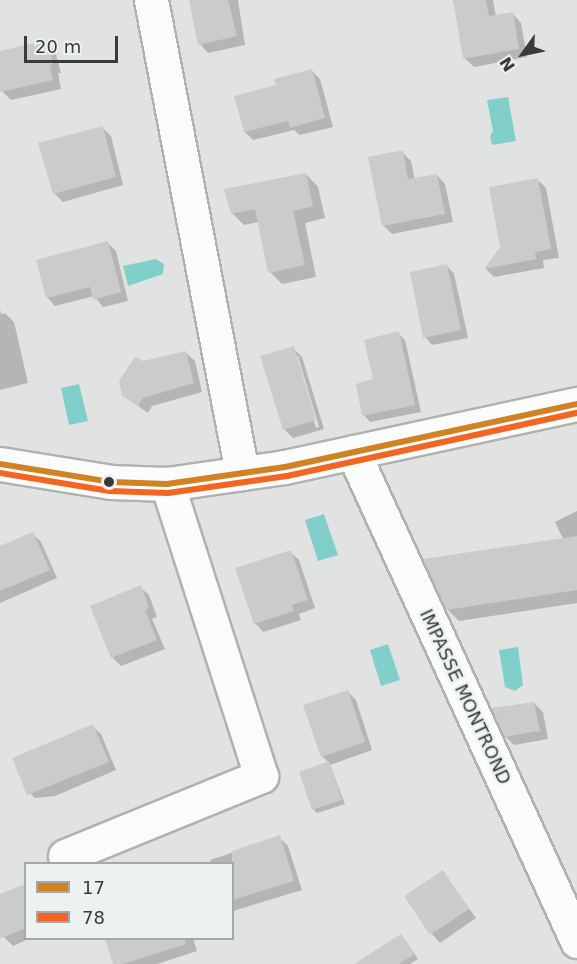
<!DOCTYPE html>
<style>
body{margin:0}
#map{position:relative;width:577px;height:964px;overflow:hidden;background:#e1e3e2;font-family:"DejaVu Sans",sans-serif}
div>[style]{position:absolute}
.water>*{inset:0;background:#80cfcb}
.shadow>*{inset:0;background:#0003}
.building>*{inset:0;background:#cacccb}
.roads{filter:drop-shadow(2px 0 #b0b2b0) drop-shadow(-2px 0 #b0b2b0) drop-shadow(0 2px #b0b2b0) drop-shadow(0 -2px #b0b2b0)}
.minor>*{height:33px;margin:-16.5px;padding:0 16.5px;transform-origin:16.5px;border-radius:16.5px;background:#fafbfb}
.bus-1>*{height:6px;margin:-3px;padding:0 3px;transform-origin:3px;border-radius:3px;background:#d18223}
.bus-2>*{height:6px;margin:-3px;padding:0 3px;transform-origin:3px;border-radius:3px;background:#f26522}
.dots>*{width:16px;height:16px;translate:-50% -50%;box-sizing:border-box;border:3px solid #edf1f1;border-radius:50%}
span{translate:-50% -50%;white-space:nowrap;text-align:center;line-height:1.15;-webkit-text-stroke:4.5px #edf1f1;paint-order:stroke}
.street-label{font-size:18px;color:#393a3a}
.legend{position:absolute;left:24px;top:862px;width:210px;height:78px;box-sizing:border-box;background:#edf1f1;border:2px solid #a5a8a8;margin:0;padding:8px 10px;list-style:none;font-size:18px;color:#393a3a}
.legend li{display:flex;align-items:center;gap:12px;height:30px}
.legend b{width:30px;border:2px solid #a5a8a8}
.north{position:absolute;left:493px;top:24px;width:60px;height:60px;-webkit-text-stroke:4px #edf1f1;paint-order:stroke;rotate:237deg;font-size:16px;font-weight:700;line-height:24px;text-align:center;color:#393a3a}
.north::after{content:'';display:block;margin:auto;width:21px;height:27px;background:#393a3a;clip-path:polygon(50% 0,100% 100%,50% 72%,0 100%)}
.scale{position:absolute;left:24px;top:36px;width:94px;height:27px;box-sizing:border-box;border:3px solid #393a3a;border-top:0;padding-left:8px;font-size:18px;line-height:21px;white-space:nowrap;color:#393a3a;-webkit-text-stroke:4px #edf1f1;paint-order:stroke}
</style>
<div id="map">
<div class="water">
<div style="clip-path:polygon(508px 97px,516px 141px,492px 145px,490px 136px,493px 131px,487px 100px)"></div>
<div style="clip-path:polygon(156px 259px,164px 264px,163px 274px,128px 286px,123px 266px)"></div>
<div style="clip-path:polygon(79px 384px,88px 421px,69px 425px,61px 388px)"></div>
<div style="clip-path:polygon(324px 514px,338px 555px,318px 561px,305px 520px)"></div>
<div style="clip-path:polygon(388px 644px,400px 680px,381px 686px,370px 650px)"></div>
<div style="clip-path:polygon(518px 647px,523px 685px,515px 691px,505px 687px,499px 650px)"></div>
</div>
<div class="shadow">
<div style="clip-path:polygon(190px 0,238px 0,245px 45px,208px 53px,200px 44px)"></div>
<div style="clip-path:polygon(453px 0,493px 0,496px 17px,513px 14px,521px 23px,527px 57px,474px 67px,465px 58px)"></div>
<div style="clip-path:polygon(47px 42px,55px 51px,61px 73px,58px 73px,61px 89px,11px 100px,2px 91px,0 83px,0 53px)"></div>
<div style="clip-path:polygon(312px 71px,320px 79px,333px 127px,300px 135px,294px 130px,253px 140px,245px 132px,278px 86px)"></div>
<div style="clip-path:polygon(102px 127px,111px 136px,123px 185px,63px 202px,54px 193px)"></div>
<div style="clip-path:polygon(402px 152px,411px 161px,415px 180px,437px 175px,445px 184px,453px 222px,392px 234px,383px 225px)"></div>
<div style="clip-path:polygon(306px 174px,318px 187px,325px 218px,305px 223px,316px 277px,282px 284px,270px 272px,259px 222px,244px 225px,232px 213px)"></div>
<div style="clip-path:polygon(537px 179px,546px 188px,559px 258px,543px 260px,544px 268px,494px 277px,486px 269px,502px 247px)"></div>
<div style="clip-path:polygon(108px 243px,116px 251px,128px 301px,103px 307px,94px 296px,55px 306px,47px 297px)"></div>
<div style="clip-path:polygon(447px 266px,454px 274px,468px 338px,432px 345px,425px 337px)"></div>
<div style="clip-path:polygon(0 309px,1px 314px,5px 313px,14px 322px,28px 383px,0 390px)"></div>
<div style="clip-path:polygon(398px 333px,405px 340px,421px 412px,370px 422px,364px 415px,375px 380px)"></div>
<div style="clip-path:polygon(evenodd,293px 348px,302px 357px,324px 429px,293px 438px,285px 430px,293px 348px,295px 356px,298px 356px,319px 427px,316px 428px,295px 356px)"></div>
<div style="clip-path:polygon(186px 353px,195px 361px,202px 392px,152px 406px,148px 413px,123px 395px,142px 363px)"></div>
<div style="clip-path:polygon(577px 511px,577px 603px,459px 621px,447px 609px,563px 539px,555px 522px)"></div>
<div style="clip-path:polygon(33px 534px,41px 542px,57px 578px,0 603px,0 548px)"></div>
<div style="clip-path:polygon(290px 552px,299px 560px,315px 608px,299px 614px,301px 620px,263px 632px,255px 623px)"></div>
<div style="clip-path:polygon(140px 587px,149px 595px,157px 617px,152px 619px,165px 649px,121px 666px,112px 657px)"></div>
<div style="clip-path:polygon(347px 691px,356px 700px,372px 750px,330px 765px,345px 804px,317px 813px,313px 809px,329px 763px,322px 756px)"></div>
<div style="clip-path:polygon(534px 703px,543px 712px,548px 739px,514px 745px,505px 736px)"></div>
<div style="clip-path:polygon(92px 726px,101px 734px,116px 770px,55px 796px,35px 798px,27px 790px)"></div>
<div style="clip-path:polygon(279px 837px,288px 846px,302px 890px,233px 911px,232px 864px,211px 864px,210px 860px)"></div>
<div style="clip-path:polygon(443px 872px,476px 918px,440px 943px,432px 934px)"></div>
<div style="clip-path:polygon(26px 886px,26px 938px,30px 938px,13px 946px,4px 937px,0 926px,0 896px)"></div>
<div style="clip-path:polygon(107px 938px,193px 938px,197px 951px,157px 964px,115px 964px)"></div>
<div style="clip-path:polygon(405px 940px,418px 959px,410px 964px,373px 964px)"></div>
</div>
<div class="building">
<div style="clip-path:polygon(189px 0,228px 0,237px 36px,198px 45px)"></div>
<div style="clip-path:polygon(453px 0,486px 0,489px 16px,513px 12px,519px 49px,463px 59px)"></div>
<div style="clip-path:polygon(47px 40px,53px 64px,50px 65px,53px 80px,0 92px,0 51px)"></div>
<div style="clip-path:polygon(312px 69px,325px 118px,290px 128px,288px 121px,244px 132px,234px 96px,276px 85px,274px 79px)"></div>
<div style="clip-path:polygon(103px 126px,116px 177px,53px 194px,38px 143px)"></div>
<div style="clip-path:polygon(403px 150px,408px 179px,437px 174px,445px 214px,382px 226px,368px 157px)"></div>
<div style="clip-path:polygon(306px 173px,313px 206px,293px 211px,305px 265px,268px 273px,255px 209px,231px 214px,224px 189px)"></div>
<div style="clip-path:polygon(538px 178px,551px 249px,535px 252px,536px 259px,484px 269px,500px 247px,489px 187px)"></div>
<div style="clip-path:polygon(108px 241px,121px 292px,93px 300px,90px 287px,46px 298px,36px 260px)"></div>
<div style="clip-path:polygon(447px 264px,461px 330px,423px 338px,410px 272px)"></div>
<div style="clip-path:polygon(399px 331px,415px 405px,362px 416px,356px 384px,373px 379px,364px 340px)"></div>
<div style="clip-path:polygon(294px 346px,316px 420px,283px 430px,260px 356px)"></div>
<div style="clip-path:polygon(186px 351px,194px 383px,143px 398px,138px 406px,122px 396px,119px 381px,135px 357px,143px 361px)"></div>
<div style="clip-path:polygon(33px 532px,50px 570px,0 591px,0 546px)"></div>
<div style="clip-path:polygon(577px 536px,577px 590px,446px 610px,423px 559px)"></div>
<div style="clip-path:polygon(291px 550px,308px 600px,292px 605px,294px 611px,254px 624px,235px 568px)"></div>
<div style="clip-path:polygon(141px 585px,149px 608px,145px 610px,157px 640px,111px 658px,90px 606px)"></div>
<div style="clip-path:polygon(348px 690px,365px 742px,321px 757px,303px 705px)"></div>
<div style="clip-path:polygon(534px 702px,540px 731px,504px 737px,491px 708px)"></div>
<div style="clip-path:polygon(93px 724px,109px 762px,27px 795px,12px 758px)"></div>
<div style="clip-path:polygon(329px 761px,342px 800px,312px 810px,299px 772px)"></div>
<div style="clip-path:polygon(280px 835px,294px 881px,232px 900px,232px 851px)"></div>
<div style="clip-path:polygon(443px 870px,469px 909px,430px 935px,404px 896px)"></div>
<div style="clip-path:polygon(26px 884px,26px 928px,0 939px,0 894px)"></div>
<div style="clip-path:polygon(401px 934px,415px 954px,399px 964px,354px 964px)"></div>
<div style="clip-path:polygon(105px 939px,185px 939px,186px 944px,123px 964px,113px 964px)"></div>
</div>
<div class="roads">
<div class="minor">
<div style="left:151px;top:0;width:482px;rotate:79.1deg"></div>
<div style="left:353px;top:452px;width:538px;rotate:65.39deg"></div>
<div style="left:0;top:464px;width:112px;rotate:9.2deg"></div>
<div style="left:111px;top:482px;width:56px;rotate:2deg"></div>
<div style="left:167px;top:484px;width:119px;rotate:-8.2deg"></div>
<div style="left:285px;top:467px;width:299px;rotate:-12.2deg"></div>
<div style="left:65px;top:856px;width:212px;rotate:-22.2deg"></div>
<div style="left:261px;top:776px;width:307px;rotate:-107.8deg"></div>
</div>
</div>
<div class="bus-1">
<div style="left:0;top:464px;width:112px;rotate:9.2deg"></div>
<div style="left:111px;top:482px;width:56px;rotate:2deg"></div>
<div style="left:167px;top:484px;width:119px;rotate:-8.2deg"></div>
<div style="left:285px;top:467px;width:299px;rotate:-12.2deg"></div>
</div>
<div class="bus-2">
<div style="left:0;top:473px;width:111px;rotate:9.3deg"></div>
<div style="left:110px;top:491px;width:58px;rotate:2deg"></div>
<div style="left:168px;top:493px;width:120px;rotate:-8.1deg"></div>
<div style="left:287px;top:476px;width:297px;rotate:-12.3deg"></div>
</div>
<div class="dots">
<div style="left:109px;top:482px;background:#393a3a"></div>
</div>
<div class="street-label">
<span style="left:465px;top:697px;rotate:65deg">IMPASSE MONTROND</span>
</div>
<ul class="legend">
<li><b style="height:8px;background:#d18223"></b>17</li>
<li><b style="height:8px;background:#f26522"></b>78</li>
</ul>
<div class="north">N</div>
<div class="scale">20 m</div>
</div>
